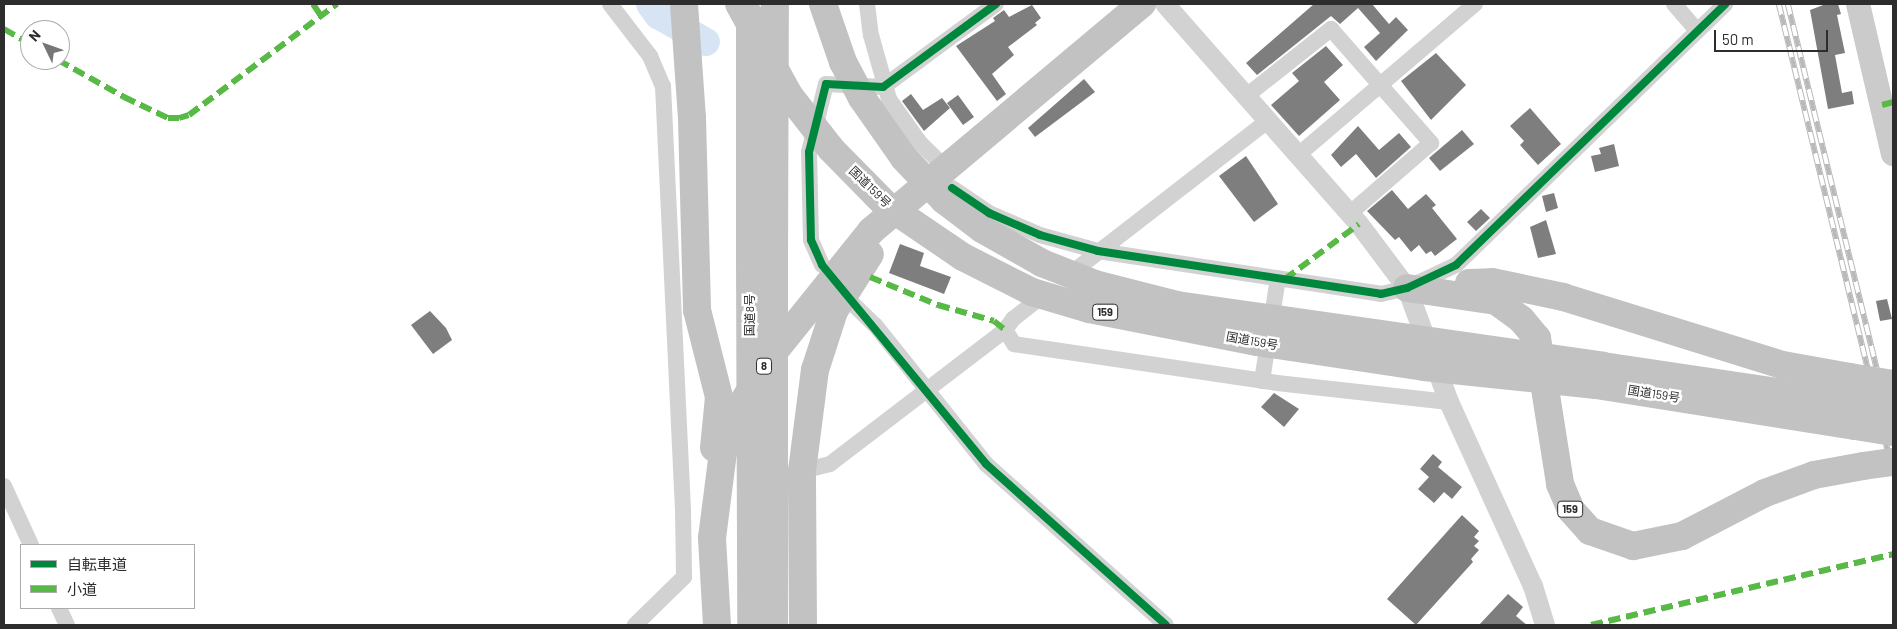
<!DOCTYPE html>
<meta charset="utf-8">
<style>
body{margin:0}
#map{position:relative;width:1897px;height:629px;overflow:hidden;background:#fff;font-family:Barlow,"Noto Sans JP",sans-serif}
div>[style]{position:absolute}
.river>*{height:28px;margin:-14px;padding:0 14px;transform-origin:14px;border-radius:14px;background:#d6e4f3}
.building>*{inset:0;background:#7e7e7e}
.minor>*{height:16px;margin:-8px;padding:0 8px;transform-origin:8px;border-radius:8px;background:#d2d2d2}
.tertiary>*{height:20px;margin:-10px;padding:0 10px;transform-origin:10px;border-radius:10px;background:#d2d2d2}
.secondary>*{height:24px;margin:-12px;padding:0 12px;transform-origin:12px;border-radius:12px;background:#cbcbcb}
.trunk>*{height:28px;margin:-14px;padding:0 14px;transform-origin:14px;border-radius:14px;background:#c2c2c2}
.rail>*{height:5.5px;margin-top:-2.75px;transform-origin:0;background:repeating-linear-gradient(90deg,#fff 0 11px,#b9b9b9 0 22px);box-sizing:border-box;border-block:1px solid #b9b9b9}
.trunk-bridge>*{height:28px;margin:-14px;padding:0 14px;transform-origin:14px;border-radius:14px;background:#c2c2c2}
.quiet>*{height:6px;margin-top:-3px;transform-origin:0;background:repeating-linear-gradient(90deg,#58b947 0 12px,transparent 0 18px)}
.cycleway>*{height:8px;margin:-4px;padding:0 4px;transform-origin:4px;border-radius:4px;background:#00873e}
span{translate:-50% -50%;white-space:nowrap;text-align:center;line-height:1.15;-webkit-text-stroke:5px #fff;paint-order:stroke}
.shield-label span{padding:1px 4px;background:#fff;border:1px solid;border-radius:4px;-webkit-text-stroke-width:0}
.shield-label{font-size:11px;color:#2d2d2d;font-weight:700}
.street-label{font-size:12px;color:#2d2d2d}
.frame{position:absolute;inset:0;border:5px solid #2d2d2d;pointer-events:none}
.legend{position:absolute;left:20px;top:544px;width:175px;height:65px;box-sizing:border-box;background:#fff;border:1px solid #ababab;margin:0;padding:6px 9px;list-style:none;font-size:15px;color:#2d2d2d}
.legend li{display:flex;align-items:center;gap:10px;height:25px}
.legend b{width:25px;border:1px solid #ababab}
.north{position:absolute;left:20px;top:20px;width:50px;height:50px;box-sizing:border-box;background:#fff;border:1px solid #ababab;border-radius:50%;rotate:312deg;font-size:14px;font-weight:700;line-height:20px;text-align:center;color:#2d2d2d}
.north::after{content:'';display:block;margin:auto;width:18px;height:22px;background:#767676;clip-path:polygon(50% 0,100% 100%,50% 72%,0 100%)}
.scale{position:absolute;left:1714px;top:30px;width:114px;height:22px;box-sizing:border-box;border:2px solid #2d2d2d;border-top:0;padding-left:6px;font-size:15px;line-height:18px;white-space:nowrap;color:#2d2d2d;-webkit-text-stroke:4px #fff;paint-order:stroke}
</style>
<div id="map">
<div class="river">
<div style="left:650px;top:4px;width:14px;rotate:54deg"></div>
<div style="left:658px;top:15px;width:55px;rotate:29.4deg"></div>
</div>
<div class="building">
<div style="clip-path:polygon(1314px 4px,1372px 4px,1389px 24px,1396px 17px,1408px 30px,1376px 61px,1364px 47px,1380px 33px,1358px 8px,1340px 24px,1331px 16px,1257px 75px,1246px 63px)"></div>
<div style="clip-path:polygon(1826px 4px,1838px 4px,1841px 14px,1837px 15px,1845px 53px,1835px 55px,1842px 93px,1852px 91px,1854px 104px,1828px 109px,1810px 10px)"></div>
<div style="clip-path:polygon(1032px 5px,1041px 18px,1035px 23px,1037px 25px,1008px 47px,1014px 55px,992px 74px,1006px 94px,997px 101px,956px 46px,995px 21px,993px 18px,1004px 10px,1009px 17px)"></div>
<div style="clip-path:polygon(1326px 46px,1343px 65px,1324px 82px,1340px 100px,1299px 136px,1271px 105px,1299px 81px,1292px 73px)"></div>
<div style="clip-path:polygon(1436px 53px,1466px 85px,1431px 120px,1401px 81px)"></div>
<div style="clip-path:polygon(1084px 79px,1095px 92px,1035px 137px,1028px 128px)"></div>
<div style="clip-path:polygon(911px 94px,923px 110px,942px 98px,950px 108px,924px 131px,902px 101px)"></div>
<div style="clip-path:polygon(958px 95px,974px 117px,963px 125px,947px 103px)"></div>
<div style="clip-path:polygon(1530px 108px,1561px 144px,1538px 165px,1520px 145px,1524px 141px,1510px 126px)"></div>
<div style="clip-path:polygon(1358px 126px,1379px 150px,1399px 133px,1411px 147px,1376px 178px,1356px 154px,1341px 167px,1331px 155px)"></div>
<div style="clip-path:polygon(1462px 130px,1474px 144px,1440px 171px,1429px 158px)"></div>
<div style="clip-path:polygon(1614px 144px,1619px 166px,1595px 172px,1591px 156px,1601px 154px,1599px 148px)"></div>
<div style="clip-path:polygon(1246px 156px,1278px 204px,1254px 222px,1219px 176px)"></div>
<div style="clip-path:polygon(1392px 190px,1408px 209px,1426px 194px,1436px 205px,1432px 208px,1457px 239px,1435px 256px,1431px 251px,1426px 254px,1419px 245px,1411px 252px,1399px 237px,1395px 240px,1367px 211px)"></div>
<div style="clip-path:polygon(1554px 193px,1558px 208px,1546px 212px,1542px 196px)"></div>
<div style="clip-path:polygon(1481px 209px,1490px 218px,1476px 231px,1467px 222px)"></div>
<div style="clip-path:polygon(1546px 220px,1556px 254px,1538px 258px,1530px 227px)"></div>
<div style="clip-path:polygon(900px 244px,924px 253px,920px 266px,951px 277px,944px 294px,889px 273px)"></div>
<div style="clip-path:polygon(1887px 299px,1892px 319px,1880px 321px,1876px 301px)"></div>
<div style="clip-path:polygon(430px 311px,446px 328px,452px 340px,433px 354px,411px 325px)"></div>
<div style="clip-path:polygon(1274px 393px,1299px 409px,1284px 427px,1261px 407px)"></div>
<div style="clip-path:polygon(1433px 454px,1442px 462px,1438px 467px,1462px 487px,1452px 499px,1444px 492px,1434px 503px,1418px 489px,1429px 477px,1420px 469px)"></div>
<div style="clip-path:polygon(1462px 515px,1479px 531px,1474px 537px,1479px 541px,1474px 546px,1479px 550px,1471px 559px,1473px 562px,1416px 625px,1387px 599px)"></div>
<div style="clip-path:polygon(1508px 594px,1523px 607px,1516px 616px,1527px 625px,1479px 625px)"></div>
</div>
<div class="minor">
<div style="left:610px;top:4px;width:66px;rotate:52.4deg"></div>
<div style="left:650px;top:56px;width:33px;rotate:67deg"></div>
<div style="left:663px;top:86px;width:424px;rotate:87.3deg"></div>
<div style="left:683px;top:510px;width:67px;rotate:89.1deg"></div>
<div style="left:684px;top:577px;width:69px;rotate:135.6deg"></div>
<div style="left:867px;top:4px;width:31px;rotate:83deg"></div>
<div style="left:871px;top:35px;width:66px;rotate:74.3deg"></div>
<div style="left:889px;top:99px;width:54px;rotate:54.8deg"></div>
<div style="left:920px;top:143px;width:37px;rotate:44deg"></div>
<div style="left:1674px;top:4px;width:35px;rotate:49deg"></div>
<div style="left:1245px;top:97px;width:110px;rotate:-38.3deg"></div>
<div style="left:1331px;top:29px;width:152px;rotate:48.7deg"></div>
<div style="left:1431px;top:143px;width:108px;rotate:139.1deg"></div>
<div style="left:1297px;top:156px;width:234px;rotate:-40.5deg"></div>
<div style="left:952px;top:188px;width:45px;rotate:34deg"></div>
<div style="left:989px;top:213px;width:56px;rotate:23.3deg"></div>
<div style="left:1040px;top:235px;width:60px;rotate:15.4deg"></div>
<div style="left:1098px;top:251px;width:286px;rotate:8.6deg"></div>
<div style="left:1381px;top:294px;width:27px;rotate:-13deg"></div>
<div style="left:1407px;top:288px;width:54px;rotate:-25.1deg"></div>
<div style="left:1456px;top:265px;width:375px;rotate:-44.1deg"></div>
<div style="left:822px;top:265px;width:27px;rotate:-114deg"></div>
<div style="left:811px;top:240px;width:88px;rotate:-91.3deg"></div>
<div style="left:809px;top:152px;width:70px;rotate:-76deg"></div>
<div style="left:826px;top:84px;width:57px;rotate:3deg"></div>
<div style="left:883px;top:87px;width:140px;rotate:-36.3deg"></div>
<div style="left:1065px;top:278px;width:254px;rotate:-37.8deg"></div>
<div style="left:854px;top:305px;width:29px;rotate:44deg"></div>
<div style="left:875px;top:325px;width:178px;rotate:51.4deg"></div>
<div style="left:986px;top:464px;width:241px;rotate:41.8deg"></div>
<div style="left:1005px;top:330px;width:17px;rotate:57deg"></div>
<div style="left:1014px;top:344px;width:266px;rotate:8.4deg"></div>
<div style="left:1277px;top:383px;width:173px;rotate:6.3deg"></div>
<div style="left:1262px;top:381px;width:104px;rotate:-81.2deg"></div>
<div style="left:802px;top:471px;width:29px;rotate:-14deg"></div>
<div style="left:830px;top:464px;width:220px;rotate:-37.4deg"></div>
<div style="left:1005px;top:330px;width:14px;rotate:-54deg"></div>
<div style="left:1013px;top:319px;width:42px;rotate:-38.2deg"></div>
<div style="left:4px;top:486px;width:65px;rotate:65.4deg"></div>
<div style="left:59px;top:608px;width:19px;rotate:65deg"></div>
</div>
<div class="tertiary">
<div style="left:1165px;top:4px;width:293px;rotate:48.6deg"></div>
<div style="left:1359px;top:224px;width:80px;rotate:53.1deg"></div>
<div style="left:1407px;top:288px;width:121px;rotate:69.8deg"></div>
<div style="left:1449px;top:402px;width:202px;rotate:65.5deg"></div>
<div style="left:1533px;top:586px;width:41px;rotate:72.9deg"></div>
</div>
<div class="secondary">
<div style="left:1858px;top:4px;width:154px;rotate:76.9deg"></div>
</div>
<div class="trunk">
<div style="left:684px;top:4px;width:114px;rotate:86deg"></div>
<div style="left:692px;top:118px;width:192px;rotate:88.5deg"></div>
<div style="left:697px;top:310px;width:90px;rotate:75.8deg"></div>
<div style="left:719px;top:397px;width:51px;rotate:95.6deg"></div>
<div style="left:750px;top:16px;width:241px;rotate:90deg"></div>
<div style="left:774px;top:259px;width:255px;rotate:-89.8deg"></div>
<div style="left:1469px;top:283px;width:23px;rotate:-2deg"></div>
<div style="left:1492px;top:282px;width:73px;rotate:11.9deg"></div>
<div style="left:1563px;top:297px;width:230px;rotate:17.2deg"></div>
<div style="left:1783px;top:365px;width:68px;rotate:10.2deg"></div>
<div style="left:1407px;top:288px;width:90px;rotate:8.3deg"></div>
<div style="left:1496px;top:301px;width:31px;rotate:36deg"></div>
<div style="left:1521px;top:319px;width:25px;rotate:50deg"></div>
<div style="left:1537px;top:338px;width:148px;rotate:81deg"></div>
<div style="left:1560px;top:484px;width:28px;rotate:67deg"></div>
<div style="left:1571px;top:510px;width:28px;rotate:48deg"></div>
<div style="left:1590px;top:531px;width:46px;rotate:19.2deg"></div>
<div style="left:1633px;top:546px;width:50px;rotate:-11.5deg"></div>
<div style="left:1682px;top:536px;width:93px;rotate:-27.4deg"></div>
<div style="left:1765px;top:493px;width:52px;rotate:-20.2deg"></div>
<div style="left:1814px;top:475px;width:50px;rotate:-10.4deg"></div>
<div style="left:1603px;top:366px;width:252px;rotate:8.5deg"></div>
<div style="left:1596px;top:385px;width:262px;rotate:9deg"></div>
<div style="left:717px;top:625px;width:87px;rotate:-93.3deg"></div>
<div style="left:712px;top:538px;width:87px;rotate:-82.7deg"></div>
<div style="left:723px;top:452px;width:44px;rotate:-69.9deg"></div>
<div style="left:738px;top:411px;width:61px;rotate:-59.7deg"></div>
<div style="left:769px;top:358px;width:163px;rotate:-51.2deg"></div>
<div style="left:871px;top:231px;width:354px;rotate:-40deg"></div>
<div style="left:803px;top:625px;width:154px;rotate:-90.4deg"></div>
<div style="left:802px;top:471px;width:102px;rotate:-82.7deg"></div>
<div style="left:815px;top:370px;width:62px;rotate:-72.1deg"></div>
<div style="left:834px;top:311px;width:67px;rotate:-57.7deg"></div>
</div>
<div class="rail">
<div style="left:1779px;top:4px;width:481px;rotate:76.3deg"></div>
<div style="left:1788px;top:4px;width:444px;rotate:76.3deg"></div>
</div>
<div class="trunk-bridge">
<div style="left:739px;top:4px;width:104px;rotate:61.2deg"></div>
<div style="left:789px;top:95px;width:68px;rotate:52.1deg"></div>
<div style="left:831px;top:149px;width:77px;rotate:45.5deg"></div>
<div style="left:885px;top:204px;width:94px;rotate:34.2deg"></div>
<div style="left:963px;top:257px;width:77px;rotate:26.9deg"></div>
<div style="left:1032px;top:292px;width:59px;rotate:16.6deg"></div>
<div style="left:1089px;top:309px;width:171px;rotate:11.1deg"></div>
<div style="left:1257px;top:342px;width:169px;rotate:8.5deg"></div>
<div style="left:1424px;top:367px;width:173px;rotate:6deg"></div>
<div style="left:823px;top:4px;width:61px;rotate:71deg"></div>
<div style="left:843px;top:62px;width:41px;rotate:62.2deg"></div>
<div style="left:862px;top:98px;width:73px;rotate:55deg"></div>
<div style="left:904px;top:158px;width:58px;rotate:46.4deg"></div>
<div style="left:944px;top:200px;width:48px;rotate:37.3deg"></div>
<div style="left:982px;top:229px;width:69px;rotate:29.5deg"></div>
<div style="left:1042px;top:263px;width:57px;rotate:21.6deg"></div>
<div style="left:1095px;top:284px;width:85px;rotate:14.4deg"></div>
<div style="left:1177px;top:305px;width:430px;rotate:8.1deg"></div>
<div style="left:750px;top:257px;width:368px;rotate:89.8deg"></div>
<div style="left:1850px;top:377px;width:44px;rotate:9.2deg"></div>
<div style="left:1852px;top:403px;width:41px;rotate:8.3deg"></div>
<div style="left:1855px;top:426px;width:38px;rotate:9deg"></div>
<div style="left:1863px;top:466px;width:30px;rotate:-8deg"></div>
<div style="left:774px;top:625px;width:366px;rotate:-90deg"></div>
</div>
<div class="quiet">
<div style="left:313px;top:4px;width:14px;rotate:56deg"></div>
<div style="left:4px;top:29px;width:30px;rotate:30deg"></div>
<div style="left:58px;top:60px;width:76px;rotate:29.3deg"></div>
<div style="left:124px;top:97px;width:49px;rotate:25.5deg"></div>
<div style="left:168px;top:118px;width:11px"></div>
<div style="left:179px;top:118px;width:10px;rotate:-17deg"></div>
<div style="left:189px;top:115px;width:185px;rotate:-36.9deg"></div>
<div style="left:1882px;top:105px;width:11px;rotate:-15deg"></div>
<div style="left:870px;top:277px;width:74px;rotate:22.4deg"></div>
<div style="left:938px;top:305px;width:58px;rotate:15.9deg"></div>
<div style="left:994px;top:321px;width:14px;rotate:39deg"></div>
<div style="left:1285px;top:279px;width:92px;rotate:-36.6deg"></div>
<div style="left:1591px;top:625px;width:310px;rotate:-13.2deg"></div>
</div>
<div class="cycleway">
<div style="left:996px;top:4px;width:140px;rotate:143.7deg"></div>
<div style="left:883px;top:87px;width:57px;rotate:-177deg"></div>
<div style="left:826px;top:84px;width:70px;rotate:104deg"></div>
<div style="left:809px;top:152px;width:88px;rotate:88.7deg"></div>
<div style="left:811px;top:240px;width:27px;rotate:66deg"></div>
<div style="left:822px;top:265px;width:258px;rotate:50.5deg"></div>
<div style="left:986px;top:464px;width:241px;rotate:41.8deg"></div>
<div style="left:952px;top:188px;width:45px;rotate:34deg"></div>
<div style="left:989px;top:213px;width:56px;rotate:23.3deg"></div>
<div style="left:1040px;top:235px;width:60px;rotate:15.4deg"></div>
<div style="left:1098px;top:251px;width:286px;rotate:8.6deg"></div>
<div style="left:1381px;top:294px;width:27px;rotate:-13deg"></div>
<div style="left:1407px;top:288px;width:54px;rotate:-25.1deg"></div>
<div style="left:1456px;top:265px;width:375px;rotate:-44.1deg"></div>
</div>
<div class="shield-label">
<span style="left:1105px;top:312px">159</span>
<span style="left:764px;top:366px">8</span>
<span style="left:1570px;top:509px">159</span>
</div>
<div class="street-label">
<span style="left:870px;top:187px;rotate:44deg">国道159号</span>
<span style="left:750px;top:315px;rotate:-90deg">国道8号</span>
<span style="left:1252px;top:341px;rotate:10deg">国道159号</span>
<span style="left:1654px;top:394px;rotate:9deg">国道159号</span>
</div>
<div class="frame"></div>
<ul class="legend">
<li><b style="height:6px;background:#00873e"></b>自転車道</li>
<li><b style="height:6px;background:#58b947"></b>小道</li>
</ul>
<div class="north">N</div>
<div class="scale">50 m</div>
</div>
